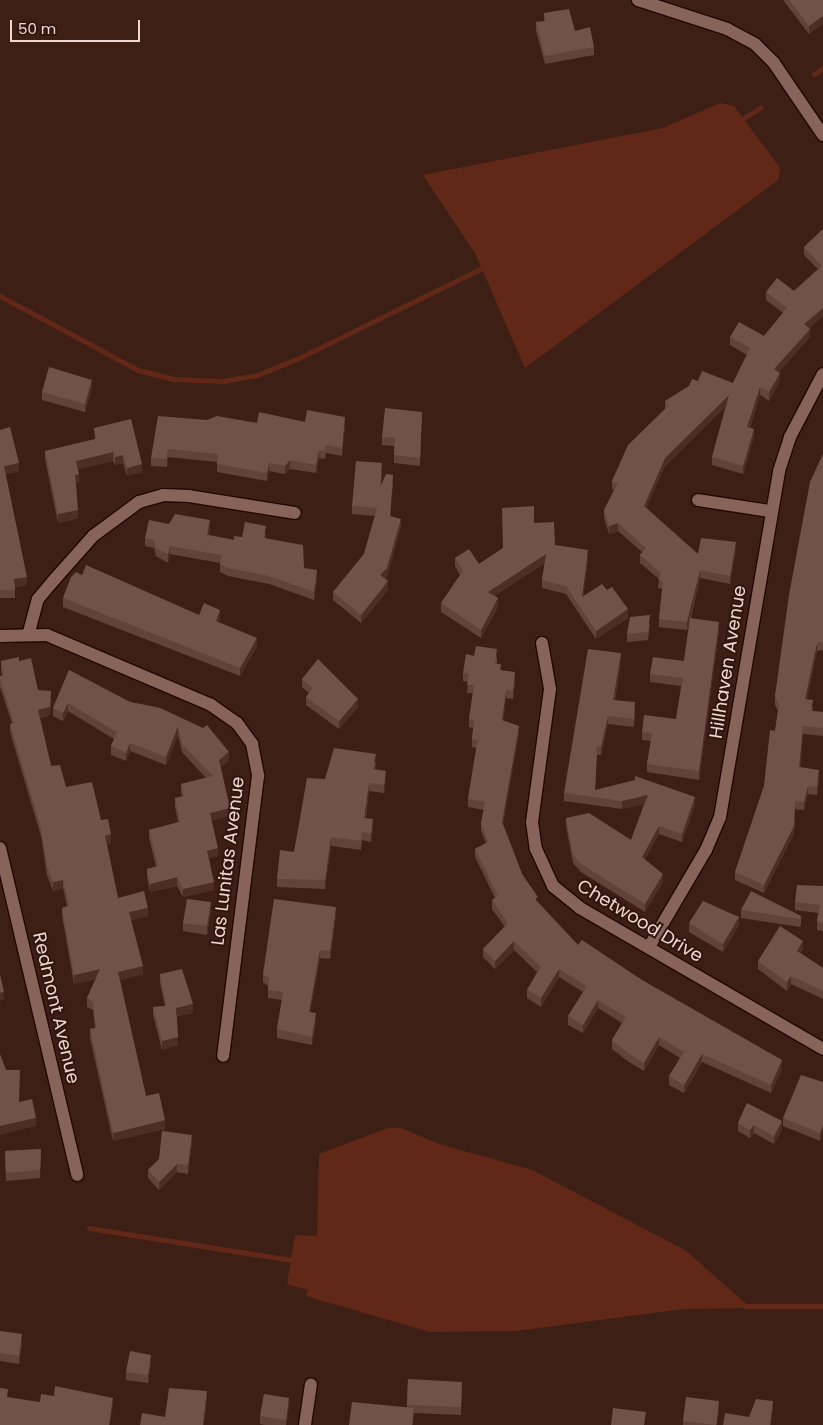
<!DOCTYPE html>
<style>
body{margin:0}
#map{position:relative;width:823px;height:1425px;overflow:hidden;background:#3d1f16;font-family:Poppins,sans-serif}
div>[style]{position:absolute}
.water>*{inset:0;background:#622817}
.stream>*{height:5px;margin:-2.5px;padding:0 2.5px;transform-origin:2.5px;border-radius:2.5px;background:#622817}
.roads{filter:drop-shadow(1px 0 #220702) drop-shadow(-1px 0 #220702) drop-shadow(0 1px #220702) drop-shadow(0 -1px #220702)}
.minor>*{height:12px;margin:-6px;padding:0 6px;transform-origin:6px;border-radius:6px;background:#876359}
.wall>*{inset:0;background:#624239}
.shaded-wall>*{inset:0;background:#4d2d24}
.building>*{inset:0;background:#705249}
span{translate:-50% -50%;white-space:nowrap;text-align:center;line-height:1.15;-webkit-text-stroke:4px #32150d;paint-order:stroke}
.street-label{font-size:18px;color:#edd8d2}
.scale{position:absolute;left:10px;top:20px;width:130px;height:22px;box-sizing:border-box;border:2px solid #edd8d2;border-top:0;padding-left:6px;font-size:15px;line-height:18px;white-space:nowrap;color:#edd8d2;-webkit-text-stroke:4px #32150d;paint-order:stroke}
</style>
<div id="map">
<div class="water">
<div style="clip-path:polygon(720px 103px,734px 106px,780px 168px,778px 180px,525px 368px,475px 253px,423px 175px,663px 128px)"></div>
<div style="clip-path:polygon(388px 1128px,401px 1128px,439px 1144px,532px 1170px,685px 1250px,751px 1308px,684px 1309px,515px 1331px,430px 1332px,306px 1296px,308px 1290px,287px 1284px,295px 1235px,317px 1236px,319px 1154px)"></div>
</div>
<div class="stream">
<div style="left:814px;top:74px;width:11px;rotate:-34deg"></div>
<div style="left:739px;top:121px;width:25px;rotate:-32deg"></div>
<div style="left:0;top:296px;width:157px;rotate:28.2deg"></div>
<div style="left:138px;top:370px;width:37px;rotate:14deg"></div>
<div style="left:174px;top:379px;width:49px;rotate:2.3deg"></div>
<div style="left:223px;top:381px;width:35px;rotate:-10deg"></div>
<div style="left:257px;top:375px;width:45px;rotate:-22deg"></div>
<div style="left:299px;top:358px;width:204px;rotate:-26.2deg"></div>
<div style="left:89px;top:1228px;width:205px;rotate:9deg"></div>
<div style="left:744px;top:1306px;width:79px"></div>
</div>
<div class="roads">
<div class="minor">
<div style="left:638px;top:0;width:94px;rotate:18deg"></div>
<div style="left:727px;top:29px;width:32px;rotate:28deg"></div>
<div style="left:755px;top:44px;width:27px;rotate:45deg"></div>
<div style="left:774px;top:63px;width:87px;rotate:55.8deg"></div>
<div style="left:698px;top:500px;width:73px;rotate:8.7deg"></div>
<div style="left:29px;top:632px;width:34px;rotate:-75deg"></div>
<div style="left:38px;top:599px;width:25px;rotate:-50deg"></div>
<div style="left:54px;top:580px;width:59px;rotate:-48.4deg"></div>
<div style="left:93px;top:536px;width:57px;rotate:-36.5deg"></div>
<div style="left:139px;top:502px;width:25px;rotate:-16deg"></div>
<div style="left:163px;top:495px;width:26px;rotate:2deg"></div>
<div style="left:189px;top:496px;width:107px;rotate:9.1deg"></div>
<div style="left:0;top:636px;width:47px;rotate:-1.2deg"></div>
<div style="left:47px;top:635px;width:178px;rotate:23.1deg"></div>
<div style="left:211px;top:705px;width:32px;rotate:35deg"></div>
<div style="left:237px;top:723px;width:26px;rotate:54deg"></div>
<div style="left:252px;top:744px;width:33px;rotate:79deg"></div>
<div style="left:258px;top:776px;width:282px;rotate:97.1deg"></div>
<div style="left:542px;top:643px;width:47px;rotate:80.1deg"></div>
<div style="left:550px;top:689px;width:134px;rotate:97.7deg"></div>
<div style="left:532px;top:822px;width:27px;rotate:82deg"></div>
<div style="left:536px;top:849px;width:41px;rotate:65.3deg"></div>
<div style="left:553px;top:886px;width:35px;rotate:39deg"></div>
<div style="left:580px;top:908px;width:281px;rotate:30.1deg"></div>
<div style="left:0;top:848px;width:336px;rotate:76.7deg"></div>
<div style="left:649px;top:947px;width:113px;rotate:-59.6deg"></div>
<div style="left:706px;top:850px;width:36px;rotate:-67deg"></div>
<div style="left:720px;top:817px;width:351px;rotate:-80.3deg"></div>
<div style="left:779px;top:471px;width:36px;rotate:-72deg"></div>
<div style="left:790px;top:437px;width:71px;rotate:-62.4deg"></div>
<div style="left:305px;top:1425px;width:41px;rotate:-81.7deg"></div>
</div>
</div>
<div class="wall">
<div style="clip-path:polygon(783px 0,823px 0,809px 34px)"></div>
<div style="clip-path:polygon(544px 13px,575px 31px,594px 47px,594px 55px,545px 64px,536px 31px,536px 22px,544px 21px)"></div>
<div style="clip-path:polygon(823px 229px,823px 316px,809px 328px,810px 337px,779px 372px,780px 381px,769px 401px,760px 395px,750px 428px,754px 437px,743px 474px,712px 465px,712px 457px,726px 406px,665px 466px,646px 508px,698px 554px,736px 550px,730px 584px,700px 578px,691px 618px,719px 630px,699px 780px,647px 772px,647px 764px,651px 741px,642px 740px,642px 732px,676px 719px,681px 686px,650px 682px,650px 674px,684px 661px,690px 621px,687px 630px,659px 627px,659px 619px,662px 589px,658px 588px,659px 579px,640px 563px,640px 555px,642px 552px,618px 531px,609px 534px,604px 518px,604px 510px,614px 490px,612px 489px,612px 481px,665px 409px,665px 401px,698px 381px,733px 383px,747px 355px,730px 345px,730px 337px,764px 336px,783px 313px,766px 300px,766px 292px,794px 291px,818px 269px,804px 255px,804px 247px)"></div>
<div style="clip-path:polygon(92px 388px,85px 412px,42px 400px,42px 392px)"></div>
<div style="clip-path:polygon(422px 412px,420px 466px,394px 463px,394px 446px,382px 445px,382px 437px)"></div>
<div style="clip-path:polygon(207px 420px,257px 423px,305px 422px,345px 425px,342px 456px,326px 453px,325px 459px,319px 458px,316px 473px,290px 469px,285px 474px,269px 471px,267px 481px,217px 472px,217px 462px,168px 457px,167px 467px,151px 466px,151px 458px)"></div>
<div style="clip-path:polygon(94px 428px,142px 472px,127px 476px,123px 463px,115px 465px,113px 461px,78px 469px,79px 482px,76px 483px,78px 518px,58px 523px,45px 459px,45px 451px,95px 439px)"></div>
<div style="clip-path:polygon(0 430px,19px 471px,5px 474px,27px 585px,15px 587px,15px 598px,0 598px)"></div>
<div style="clip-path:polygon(823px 454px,823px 650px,817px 651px,807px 699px,813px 708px,813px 711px,823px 712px,823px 736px,803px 734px,800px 768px,819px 778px,817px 795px,808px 794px,804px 810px,795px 809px,794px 834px,764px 893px,735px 880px,735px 872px,764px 786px,775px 731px,778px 711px,775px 705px,775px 696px)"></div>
<div style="clip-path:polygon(382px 471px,381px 485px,393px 483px,390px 516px,401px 527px,387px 576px,384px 579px,388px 590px,361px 623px,333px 600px,333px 592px,364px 554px,375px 516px,352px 514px,352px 506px)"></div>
<div style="clip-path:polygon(534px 523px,555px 545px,588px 558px,583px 597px,628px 618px,596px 639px,566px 594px,542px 588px,542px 580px,545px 563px,494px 596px,498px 607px,481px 638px,441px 612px,441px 603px,460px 575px,455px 566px,455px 558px,479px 564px,503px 548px)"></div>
<div style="clip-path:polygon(169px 524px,210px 528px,209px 535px,234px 540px,242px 537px,266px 534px,265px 539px,317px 579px,314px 600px,269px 584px,228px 576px,220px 572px,220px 563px,170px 554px,168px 563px,156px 556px,154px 548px,145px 546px,145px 538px)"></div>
<div style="clip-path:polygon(82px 575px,199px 615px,220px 619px,218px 622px,257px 646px,240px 676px,63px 607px,63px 598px)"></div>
<div style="clip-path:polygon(650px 624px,648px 640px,627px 642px,627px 634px)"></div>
<div style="clip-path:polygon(474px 656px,497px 657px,497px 664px,501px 670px,515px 681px,513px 699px,506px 698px,503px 721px,519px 734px,503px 824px,522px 874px,538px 903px,578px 945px,642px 980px,782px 1069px,771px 1093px,702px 1062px,684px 1093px,669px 1085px,669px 1076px,680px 1058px,659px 1045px,644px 1071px,629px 1062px,612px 1049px,612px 1040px,622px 1023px,598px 1008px,583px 1033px,568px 1025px,568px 1016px,583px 992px,559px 977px,541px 1007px,527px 998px,527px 990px,537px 972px,514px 950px,495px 969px,483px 957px,483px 949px,505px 927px,492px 909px,492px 900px,495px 898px,475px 857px,475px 849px,486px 843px,481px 831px,481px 823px,484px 810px,468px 807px,468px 799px,476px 748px,472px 747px,472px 739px,473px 728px,469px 727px,469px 719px,473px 693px,467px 693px,468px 682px,463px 681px,463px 673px)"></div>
<div style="clip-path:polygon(1px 661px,19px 661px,38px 690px,51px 699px,50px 715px,40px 718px,51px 766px,66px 787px,101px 820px,111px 843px,107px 844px,118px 898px,148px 916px,131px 920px,143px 974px,120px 980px,146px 1096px,165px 1129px,113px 1141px,90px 1038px,90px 1029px,95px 1028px,93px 1010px,87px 1007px,87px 998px,96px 979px,74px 984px,62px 916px,62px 908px,67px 906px,63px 888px,53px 891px,47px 875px,41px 836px,10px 732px,10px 724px,12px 723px,0 687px,0 676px,2px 676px,1px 670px)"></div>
<div style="clip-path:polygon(621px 661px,615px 700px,635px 711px,634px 727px,608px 724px,601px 755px,597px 755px,595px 790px,695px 805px,682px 842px,659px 834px,645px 859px,663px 882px,645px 912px,581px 872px,573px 863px,566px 826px,566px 818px,631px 840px,644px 804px,622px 809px,564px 801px,564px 793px)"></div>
<div style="clip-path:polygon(69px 670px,130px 702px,160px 708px,229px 760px,221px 767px,230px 816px,211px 820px,218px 856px,209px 858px,214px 890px,183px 897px,177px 886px,150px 892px,147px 877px,147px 869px,156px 867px,149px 838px,149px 830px,178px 822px,175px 807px,175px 798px,182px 797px,181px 792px,181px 784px,206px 778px,182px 752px,178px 735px,166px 765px,130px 751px,126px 761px,111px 755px,111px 746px,114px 739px,68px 711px,63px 721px,53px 716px,53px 708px)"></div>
<div style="clip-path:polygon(302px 679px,358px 707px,339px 729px,306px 705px,306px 697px,309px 693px,302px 687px)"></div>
<div style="clip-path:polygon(376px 762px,375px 770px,386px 780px,384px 793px,369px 791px,366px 818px,373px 827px,371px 842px,362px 840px,361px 850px,331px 846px,325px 889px,277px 887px,277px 879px,294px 852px,325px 779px)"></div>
<div style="clip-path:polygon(823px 886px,823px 931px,817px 930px,817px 922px,818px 913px,795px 910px,795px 902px)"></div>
<div style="clip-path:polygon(211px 910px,207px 935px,183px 931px,183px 923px)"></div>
<div style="clip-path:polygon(741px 910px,801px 916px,801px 924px,800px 927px,741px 918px)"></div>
<div style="clip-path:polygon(336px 916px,330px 959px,320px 958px,310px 1012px,316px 1021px,312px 1045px,277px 1038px,277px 1029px,282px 1000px,268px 998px,268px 986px,263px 982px,263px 974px)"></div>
<div style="clip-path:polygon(689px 923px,739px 925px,723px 952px,689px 932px)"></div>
<div style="clip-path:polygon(803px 949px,800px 953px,823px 968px,823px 999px,791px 984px,787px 991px,758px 969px,758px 961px)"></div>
<div style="clip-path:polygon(160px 974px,193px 1013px,177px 1016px,178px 1045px,162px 1050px,153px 1015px,153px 1007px,165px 1006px,160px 983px)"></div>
<div style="clip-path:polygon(823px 1082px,820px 1141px,783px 1126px,783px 1118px)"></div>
<div style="clip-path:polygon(747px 1103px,782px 1129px,774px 1144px,754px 1133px,750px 1138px,738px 1131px,738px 1123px)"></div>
<div style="clip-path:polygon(192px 1143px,188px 1174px,177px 1172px,159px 1190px,148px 1178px,148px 1170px,159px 1159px)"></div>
<div style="clip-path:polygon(41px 1149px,40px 1178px,6px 1181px,5px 1151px)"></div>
<div style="clip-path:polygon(0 1331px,22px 1343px,19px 1364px,0 1361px)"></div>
<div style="clip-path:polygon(151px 1363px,148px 1383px,126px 1380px,126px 1372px)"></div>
<div style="clip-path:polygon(408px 1379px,462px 1390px,461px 1415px,414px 1413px,413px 1425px,349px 1425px,407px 1407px)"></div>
<div style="clip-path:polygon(289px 1406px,286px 1425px,265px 1425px,260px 1424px,260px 1416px)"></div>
<div style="clip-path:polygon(719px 1409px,717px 1425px,683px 1425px,683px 1421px)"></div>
</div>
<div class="shaded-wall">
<div style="clip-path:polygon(823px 16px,823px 24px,809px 34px,809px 26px)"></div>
<div style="clip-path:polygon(823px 308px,823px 316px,804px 333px,804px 324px)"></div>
<div style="clip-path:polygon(810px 329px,810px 337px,774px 378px,774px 369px)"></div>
<div style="clip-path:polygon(780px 373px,780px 381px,769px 401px,769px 392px)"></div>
<div style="clip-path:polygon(92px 380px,92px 388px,85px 412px,85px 404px)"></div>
<div style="clip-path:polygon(760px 387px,760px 395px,747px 435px,747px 427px)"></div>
<div style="clip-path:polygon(729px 395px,729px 403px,665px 466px,644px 514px,644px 506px,665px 458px)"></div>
<div style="clip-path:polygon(345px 417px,345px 425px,342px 456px,342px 448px)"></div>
<div style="clip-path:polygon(754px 429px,754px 437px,743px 474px,743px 466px)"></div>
<div style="clip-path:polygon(168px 449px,168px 457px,167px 467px,167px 459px)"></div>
<div style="clip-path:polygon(319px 450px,319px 458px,316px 473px,316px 465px)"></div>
<div style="clip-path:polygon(113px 452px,113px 461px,76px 470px,76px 461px)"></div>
<div style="clip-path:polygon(123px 455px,123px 463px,115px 465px,115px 457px)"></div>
<div style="clip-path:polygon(290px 460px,290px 469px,285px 474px,285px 466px)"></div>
<div style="clip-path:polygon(19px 463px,19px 471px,4px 474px,4px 466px)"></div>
<div style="clip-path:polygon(269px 463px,269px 471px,267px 481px,267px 473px)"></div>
<div style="clip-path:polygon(142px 464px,142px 472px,127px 476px,127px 468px)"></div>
<div style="clip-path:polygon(79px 474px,79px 482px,75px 483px,75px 475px)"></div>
<div style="clip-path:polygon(393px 475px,393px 483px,390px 524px,390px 516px)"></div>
<div style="clip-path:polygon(78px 510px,78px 518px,58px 523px,58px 514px)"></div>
<div style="clip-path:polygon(401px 519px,401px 527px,387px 576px,380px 583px,380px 575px)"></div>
<div style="clip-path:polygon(210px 520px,210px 528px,207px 543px,207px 535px)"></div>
<div style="clip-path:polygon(618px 523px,618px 531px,609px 534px,609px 526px)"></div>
<div style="clip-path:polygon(736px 542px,736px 550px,730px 584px,730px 576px)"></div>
<div style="clip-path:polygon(170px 546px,170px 554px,168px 563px,168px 554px)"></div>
<div style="clip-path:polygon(588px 550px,588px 558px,582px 606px,582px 597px)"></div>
<div style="clip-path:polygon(546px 554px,546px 562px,488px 600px,488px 592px)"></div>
<div style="clip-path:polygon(317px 570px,317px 579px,314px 600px,314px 592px)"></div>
<div style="clip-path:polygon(700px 570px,700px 578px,687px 630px,687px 622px)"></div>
<div style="clip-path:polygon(27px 577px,27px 585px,14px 588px,14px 579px)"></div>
<div style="clip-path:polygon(388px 581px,388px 590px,361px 623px,361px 615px)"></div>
<div style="clip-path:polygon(498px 598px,498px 607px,481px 638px,481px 630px)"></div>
<div style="clip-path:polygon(628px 609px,628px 618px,596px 639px,596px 631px)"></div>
<div style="clip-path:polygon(220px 610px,220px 619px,216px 629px,216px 621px)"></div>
<div style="clip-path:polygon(719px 622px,719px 630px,699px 780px,699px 771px)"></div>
<div style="clip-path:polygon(257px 638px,257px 646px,240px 676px,240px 668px)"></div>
<div style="clip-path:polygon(817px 643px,817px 651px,805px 707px,805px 699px)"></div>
<div style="clip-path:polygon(621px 653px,621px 661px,613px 708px,613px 700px)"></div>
<div style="clip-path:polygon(515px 672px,515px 681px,513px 699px,513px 691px)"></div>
<div style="clip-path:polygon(506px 690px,506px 698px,502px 729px,502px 720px)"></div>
<div style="clip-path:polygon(51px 691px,50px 715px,38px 718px,38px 710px)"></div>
<div style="clip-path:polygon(358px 699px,358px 707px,339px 729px,339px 721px)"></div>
<div style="clip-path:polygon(635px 702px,635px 711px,634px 727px,634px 719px)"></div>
<div style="clip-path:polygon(68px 703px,68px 711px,63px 721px,63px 713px)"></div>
<div style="clip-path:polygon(608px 716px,608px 724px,601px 755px,601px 747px)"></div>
<div style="clip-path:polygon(178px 726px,178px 735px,166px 765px,166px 757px)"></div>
<div style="clip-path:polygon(519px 726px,519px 734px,502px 830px,502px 822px)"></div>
<div style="clip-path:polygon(803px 726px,803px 734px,799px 776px,799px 767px)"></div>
<div style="clip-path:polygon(130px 743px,130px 751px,126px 761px,126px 753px)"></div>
<div style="clip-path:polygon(229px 752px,229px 760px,219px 768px,219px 760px)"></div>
<div style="clip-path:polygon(819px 770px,819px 778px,817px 795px,817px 787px)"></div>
<div style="clip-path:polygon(386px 771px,386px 780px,384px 793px,384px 785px)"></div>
<div style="clip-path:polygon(369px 783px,369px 791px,364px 826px,364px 818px)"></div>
<div style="clip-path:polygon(808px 786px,808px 794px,804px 810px,804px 802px)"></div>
<div style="clip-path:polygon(648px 795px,648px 803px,622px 809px,622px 801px)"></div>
<div style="clip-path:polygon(695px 797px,695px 805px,682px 842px,682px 834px)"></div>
<div style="clip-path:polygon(230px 808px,230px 816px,210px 821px,210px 813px)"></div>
<div style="clip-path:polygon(795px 809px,794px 834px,764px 893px,764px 885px)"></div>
<div style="clip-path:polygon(373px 819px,373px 827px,371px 842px,371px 834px)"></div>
<div style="clip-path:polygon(659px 826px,659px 834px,642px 865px,642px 857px)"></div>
<div style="clip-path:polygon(111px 834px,111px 843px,105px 845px,105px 836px)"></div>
<div style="clip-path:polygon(331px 837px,331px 846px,325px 889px,325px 880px)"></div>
<div style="clip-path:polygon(218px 848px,218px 856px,207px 859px,207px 851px)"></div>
<div style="clip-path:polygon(663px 874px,663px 882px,645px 912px,645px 904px)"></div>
<div style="clip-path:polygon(177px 877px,177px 886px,150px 892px,150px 884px)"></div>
<div style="clip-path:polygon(63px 880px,63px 888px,53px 891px,53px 882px)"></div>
<div style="clip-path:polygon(214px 882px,214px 890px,183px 897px,183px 889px)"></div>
<div style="clip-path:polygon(211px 902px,211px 910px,207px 935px,207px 926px)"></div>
<div style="clip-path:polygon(336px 907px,336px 916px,330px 959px,330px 951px)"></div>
<div style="clip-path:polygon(148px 908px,148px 916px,129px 921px,129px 912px)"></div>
<div style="clip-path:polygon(739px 917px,739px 925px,723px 952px,723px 944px)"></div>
<div style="clip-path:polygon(514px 941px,514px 950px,495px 969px,495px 961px)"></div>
<div style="clip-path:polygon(803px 941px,803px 949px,797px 959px,797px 951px)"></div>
<div style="clip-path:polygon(320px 950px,320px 958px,309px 1020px,309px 1012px)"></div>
<div style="clip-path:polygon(143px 966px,143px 974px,118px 981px,118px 972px)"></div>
<div style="clip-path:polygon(100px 969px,100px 978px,74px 984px,74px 975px)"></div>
<div style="clip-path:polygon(559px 969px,559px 977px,541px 1007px,541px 998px)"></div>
<div style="clip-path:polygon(791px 976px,791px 984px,787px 991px,787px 982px)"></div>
<div style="clip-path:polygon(4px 992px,4px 1000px,0 1001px,0 993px)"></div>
<div style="clip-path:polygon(598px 1000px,598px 1008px,583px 1033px,583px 1025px)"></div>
<div style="clip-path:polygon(193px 1004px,193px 1013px,176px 1016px,176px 1008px)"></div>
<div style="clip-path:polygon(316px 1013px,316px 1021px,312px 1045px,312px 1037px)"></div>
<div style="clip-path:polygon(178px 1037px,178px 1045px,162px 1050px,162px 1041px)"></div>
<div style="clip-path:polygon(659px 1037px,659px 1045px,644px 1071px,644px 1063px)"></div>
<div style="clip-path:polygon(702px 1054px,702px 1062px,684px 1093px,684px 1085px)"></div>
<div style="clip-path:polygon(782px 1060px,782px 1069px,771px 1093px,771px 1085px)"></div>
<div style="clip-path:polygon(36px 1118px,36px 1126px,0 1135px,0 1126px)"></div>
<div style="clip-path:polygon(165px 1120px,165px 1129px,113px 1141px,113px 1133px)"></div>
<div style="clip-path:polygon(782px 1121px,782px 1129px,774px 1144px,774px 1136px)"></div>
<div style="clip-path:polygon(754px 1125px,754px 1133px,750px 1138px,750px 1130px)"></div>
<div style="clip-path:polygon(823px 1125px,823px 1133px,820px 1141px,820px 1133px)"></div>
<div style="clip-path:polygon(192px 1135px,192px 1143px,188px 1174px,188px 1165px)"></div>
<div style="clip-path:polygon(177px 1164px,177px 1172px,159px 1190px,159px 1182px)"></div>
<div style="clip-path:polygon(22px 1334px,22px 1343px,19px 1364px,19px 1356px)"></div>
<div style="clip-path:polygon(151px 1355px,151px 1363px,148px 1383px,148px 1375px)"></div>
<div style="clip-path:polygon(207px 1391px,207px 1399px,204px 1425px,203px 1425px)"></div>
<div style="clip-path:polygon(113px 1398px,113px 1407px,110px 1425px,109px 1425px)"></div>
<div style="clip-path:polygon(289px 1398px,289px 1406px,286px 1425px,286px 1420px)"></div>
<div style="clip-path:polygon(719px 1401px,719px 1409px,717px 1425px,716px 1425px)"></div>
<div style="clip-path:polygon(773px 1401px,773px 1410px,771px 1425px,770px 1425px)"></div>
<div style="clip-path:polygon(414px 1408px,414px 1416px,413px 1425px,412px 1425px)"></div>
</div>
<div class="building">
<div style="clip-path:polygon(789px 0,823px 0,823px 16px,809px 26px)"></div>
<div style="clip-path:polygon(569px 9px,575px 31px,590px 27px,594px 47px,545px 56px,536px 22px,546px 21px,544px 13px)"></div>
<div style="clip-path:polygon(823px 229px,823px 308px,804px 324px,810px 329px,774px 369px,780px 373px,769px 392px,760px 387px,747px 427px,754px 429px,743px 466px,712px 457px,729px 395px,665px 458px,644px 506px,698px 554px,701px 538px,736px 542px,730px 576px,700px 570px,687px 622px,659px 619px,663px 582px,658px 579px,661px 573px,640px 555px,646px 548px,618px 523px,609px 526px,604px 510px,618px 483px,612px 481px,628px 445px,668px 406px,665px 401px,689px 386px,692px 379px,698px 381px,702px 371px,733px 383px,750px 348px,730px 337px,739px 322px,764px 336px,787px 308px,766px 292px,777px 278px,794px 291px,822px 266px,804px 247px)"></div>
<div style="clip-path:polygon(49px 367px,92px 380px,85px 404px,42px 392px)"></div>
<div style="clip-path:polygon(385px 408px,422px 412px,420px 458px,394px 455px,395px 438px,382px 437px)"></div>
<div style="clip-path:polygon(307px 410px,345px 417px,342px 448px,326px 445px,325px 451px,319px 450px,316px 465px,290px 460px,285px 466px,269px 463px,267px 473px,217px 464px,218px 454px,168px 449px,167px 459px,151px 458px,158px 416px,207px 420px,217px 416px,257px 423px,259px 412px,305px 422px)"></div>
<div style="clip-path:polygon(131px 419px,142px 464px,127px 468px,123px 455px,115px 457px,113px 452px,76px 461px,79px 474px,75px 475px,78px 510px,58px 514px,45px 451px,96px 439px,94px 428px)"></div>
<div style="clip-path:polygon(10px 427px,19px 463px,4px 466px,27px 577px,14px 579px,15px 590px,0 590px,0 430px)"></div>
<div style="clip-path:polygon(823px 454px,823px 642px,817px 643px,805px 699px,813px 700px,811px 711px,823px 712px,823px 728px,803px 726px,799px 767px,819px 770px,817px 787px,808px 786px,804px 802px,795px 801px,794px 826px,764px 885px,735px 872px,764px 786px,770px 730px,775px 731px,779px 705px,775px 696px,789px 595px,810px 482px)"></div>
<div style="clip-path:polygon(356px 461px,382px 463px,380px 487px,386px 474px,393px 475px,390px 516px,401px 519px,387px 568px,380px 575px,388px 581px,361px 615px,333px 592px,364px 554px,377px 508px,352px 506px)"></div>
<div style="clip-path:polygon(534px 506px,534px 523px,554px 522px,555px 545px,588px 550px,582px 597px,602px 584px,607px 590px,612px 587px,628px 609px,596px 631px,566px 586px,542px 580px,546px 554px,488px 592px,498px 598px,481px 630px,441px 603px,463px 571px,455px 558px,469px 549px,479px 564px,503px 548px,502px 508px)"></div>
<div style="clip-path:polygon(175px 514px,210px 520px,207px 535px,234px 540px,234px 536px,242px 537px,245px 522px,266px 526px,264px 538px,303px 545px,304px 568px,317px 570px,314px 592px,269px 576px,228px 568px,220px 564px,222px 555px,170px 546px,168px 554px,156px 548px,154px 540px,145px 538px,149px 520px,169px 524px)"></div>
<div style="clip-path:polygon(86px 565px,199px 615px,204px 603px,220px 610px,216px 621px,257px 638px,240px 668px,63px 598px,71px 577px,76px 572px,82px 575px)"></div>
<div style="clip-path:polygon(650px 615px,648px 632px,627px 634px,630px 617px)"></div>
<div style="clip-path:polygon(690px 618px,719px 622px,699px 771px,647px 764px,652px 733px,642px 732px,644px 715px,676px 719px,683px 678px,650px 674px,653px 657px,684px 661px)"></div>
<div style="clip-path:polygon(476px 646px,497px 649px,495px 664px,501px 664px,500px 670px,515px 672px,513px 691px,506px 690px,502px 720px,519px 726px,502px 822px,522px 874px,538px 897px,535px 899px,578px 945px,582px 940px,642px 980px,782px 1060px,771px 1085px,702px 1054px,684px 1085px,669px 1076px,684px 1052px,659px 1037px,644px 1063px,629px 1054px,612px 1040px,626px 1017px,598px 1000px,583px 1025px,568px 1016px,587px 986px,559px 969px,541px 998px,527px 990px,541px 967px,514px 941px,495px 961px,483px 949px,508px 923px,492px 900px,498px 896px,475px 849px,488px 842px,481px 823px,485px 802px,468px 799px,478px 740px,472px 739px,474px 720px,469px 719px,474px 685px,467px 685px,469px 674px,463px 673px,466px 654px,474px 656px)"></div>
<div style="clip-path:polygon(588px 649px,621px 653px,613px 700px,635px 702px,634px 719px,608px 716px,601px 747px,597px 746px,595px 790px,635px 780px,635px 776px,695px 797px,682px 834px,659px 826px,642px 857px,663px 874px,645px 904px,581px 864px,573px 855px,566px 818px,589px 813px,631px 840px,648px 795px,622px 801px,564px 793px)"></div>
<div style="clip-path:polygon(19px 657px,19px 661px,31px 658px,38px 690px,51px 691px,50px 707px,38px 710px,51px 766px,60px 765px,66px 787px,92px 782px,101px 820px,108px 819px,111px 834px,105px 836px,118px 898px,144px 891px,148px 908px,129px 912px,143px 966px,118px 972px,146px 1096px,159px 1093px,165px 1120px,113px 1133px,90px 1029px,96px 1028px,93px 1002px,87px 998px,100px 969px,74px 975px,62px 908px,69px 906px,63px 880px,53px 882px,47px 866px,41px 828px,10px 724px,14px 723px,0 679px,0 676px,4px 675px,1px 661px)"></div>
<div style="clip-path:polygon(318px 659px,358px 699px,339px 721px,306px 697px,313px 688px,302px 679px)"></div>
<div style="clip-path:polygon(69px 670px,130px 702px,160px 708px,203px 728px,207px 725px,229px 752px,219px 760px,230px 808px,210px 813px,218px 848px,207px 851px,214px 882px,183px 889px,177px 877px,150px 884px,147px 869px,158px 866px,149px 830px,180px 822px,175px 798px,184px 796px,181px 784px,213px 776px,182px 744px,178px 726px,166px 757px,130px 743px,126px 753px,111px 746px,117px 732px,68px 703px,63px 713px,53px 708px)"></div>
<div style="clip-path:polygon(334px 748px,376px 754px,373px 769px,386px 771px,384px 785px,369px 783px,364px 818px,373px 819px,371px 834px,362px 832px,361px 841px,331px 837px,325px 880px,277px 879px,280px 850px,294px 852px,307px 778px,325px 779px)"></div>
<div style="clip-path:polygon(797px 885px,823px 886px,823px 923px,817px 922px,820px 905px,795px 902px)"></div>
<div style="clip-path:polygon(751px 891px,801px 916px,800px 919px,741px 910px)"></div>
<div style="clip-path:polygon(187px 899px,211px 902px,207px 926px,183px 923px)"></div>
<div style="clip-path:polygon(274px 899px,336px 907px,330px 951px,320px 950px,309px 1012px,316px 1013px,312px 1037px,277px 1029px,283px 992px,268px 990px,269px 978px,263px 974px)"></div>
<div style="clip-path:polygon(703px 901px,739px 917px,723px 944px,689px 923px)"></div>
<div style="clip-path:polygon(780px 926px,803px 941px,797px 951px,823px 968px,823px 991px,791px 976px,787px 982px,758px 961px)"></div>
<div style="clip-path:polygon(182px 969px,193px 1004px,176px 1008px,178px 1037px,162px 1041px,153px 1007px,166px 1006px,160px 974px)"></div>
<div style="clip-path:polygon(0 974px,4px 992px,0 993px)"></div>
<div style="clip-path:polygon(0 1054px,6px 1070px,20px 1070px,19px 1102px,32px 1099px,36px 1118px,0 1126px)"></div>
<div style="clip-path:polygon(801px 1075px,823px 1082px,823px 1125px,820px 1133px,783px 1118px)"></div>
<div style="clip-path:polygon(747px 1103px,782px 1121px,774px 1136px,754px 1125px,750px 1130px,738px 1123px)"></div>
<div style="clip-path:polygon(162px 1131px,192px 1135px,188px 1165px,177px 1164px,159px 1182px,148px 1170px,159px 1159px)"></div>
<div style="clip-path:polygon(41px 1149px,40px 1170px,6px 1173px,5px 1151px)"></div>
<div style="clip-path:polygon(0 1331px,22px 1334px,19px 1356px,0 1353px)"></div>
<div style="clip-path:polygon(130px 1351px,151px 1355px,148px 1375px,126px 1372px)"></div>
<div style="clip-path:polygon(408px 1379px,462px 1382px,461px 1407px,407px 1405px)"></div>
<div style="clip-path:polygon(55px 1386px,113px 1398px,109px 1425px,0 1425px,0 1388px,8px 1389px,7px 1397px,40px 1402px,41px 1394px,54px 1396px)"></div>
<div style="clip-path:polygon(169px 1388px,207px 1391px,203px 1425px,140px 1425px,142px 1413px,165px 1417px)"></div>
<div style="clip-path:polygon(264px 1394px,289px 1398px,286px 1420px,260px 1416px)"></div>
<div style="clip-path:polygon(686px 1397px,719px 1401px,716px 1425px,683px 1421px)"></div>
<div style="clip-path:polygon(756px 1399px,773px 1401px,770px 1425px,723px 1425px,725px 1413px,749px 1417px)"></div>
<div style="clip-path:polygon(352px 1402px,414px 1408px,412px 1425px,349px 1425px)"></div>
<div style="clip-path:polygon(613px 1408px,646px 1412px,644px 1425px,611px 1425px)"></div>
</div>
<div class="street-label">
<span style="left:728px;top:662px;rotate:-81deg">Hillhaven Avenue</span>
<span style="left:228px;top:861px;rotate:-83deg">Las Lunitas Avenue</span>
<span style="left:640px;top:921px;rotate:31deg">Chetwood Drive</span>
<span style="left:56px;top:1008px;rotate:77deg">Redmont Avenue</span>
</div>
<div class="scale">50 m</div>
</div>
